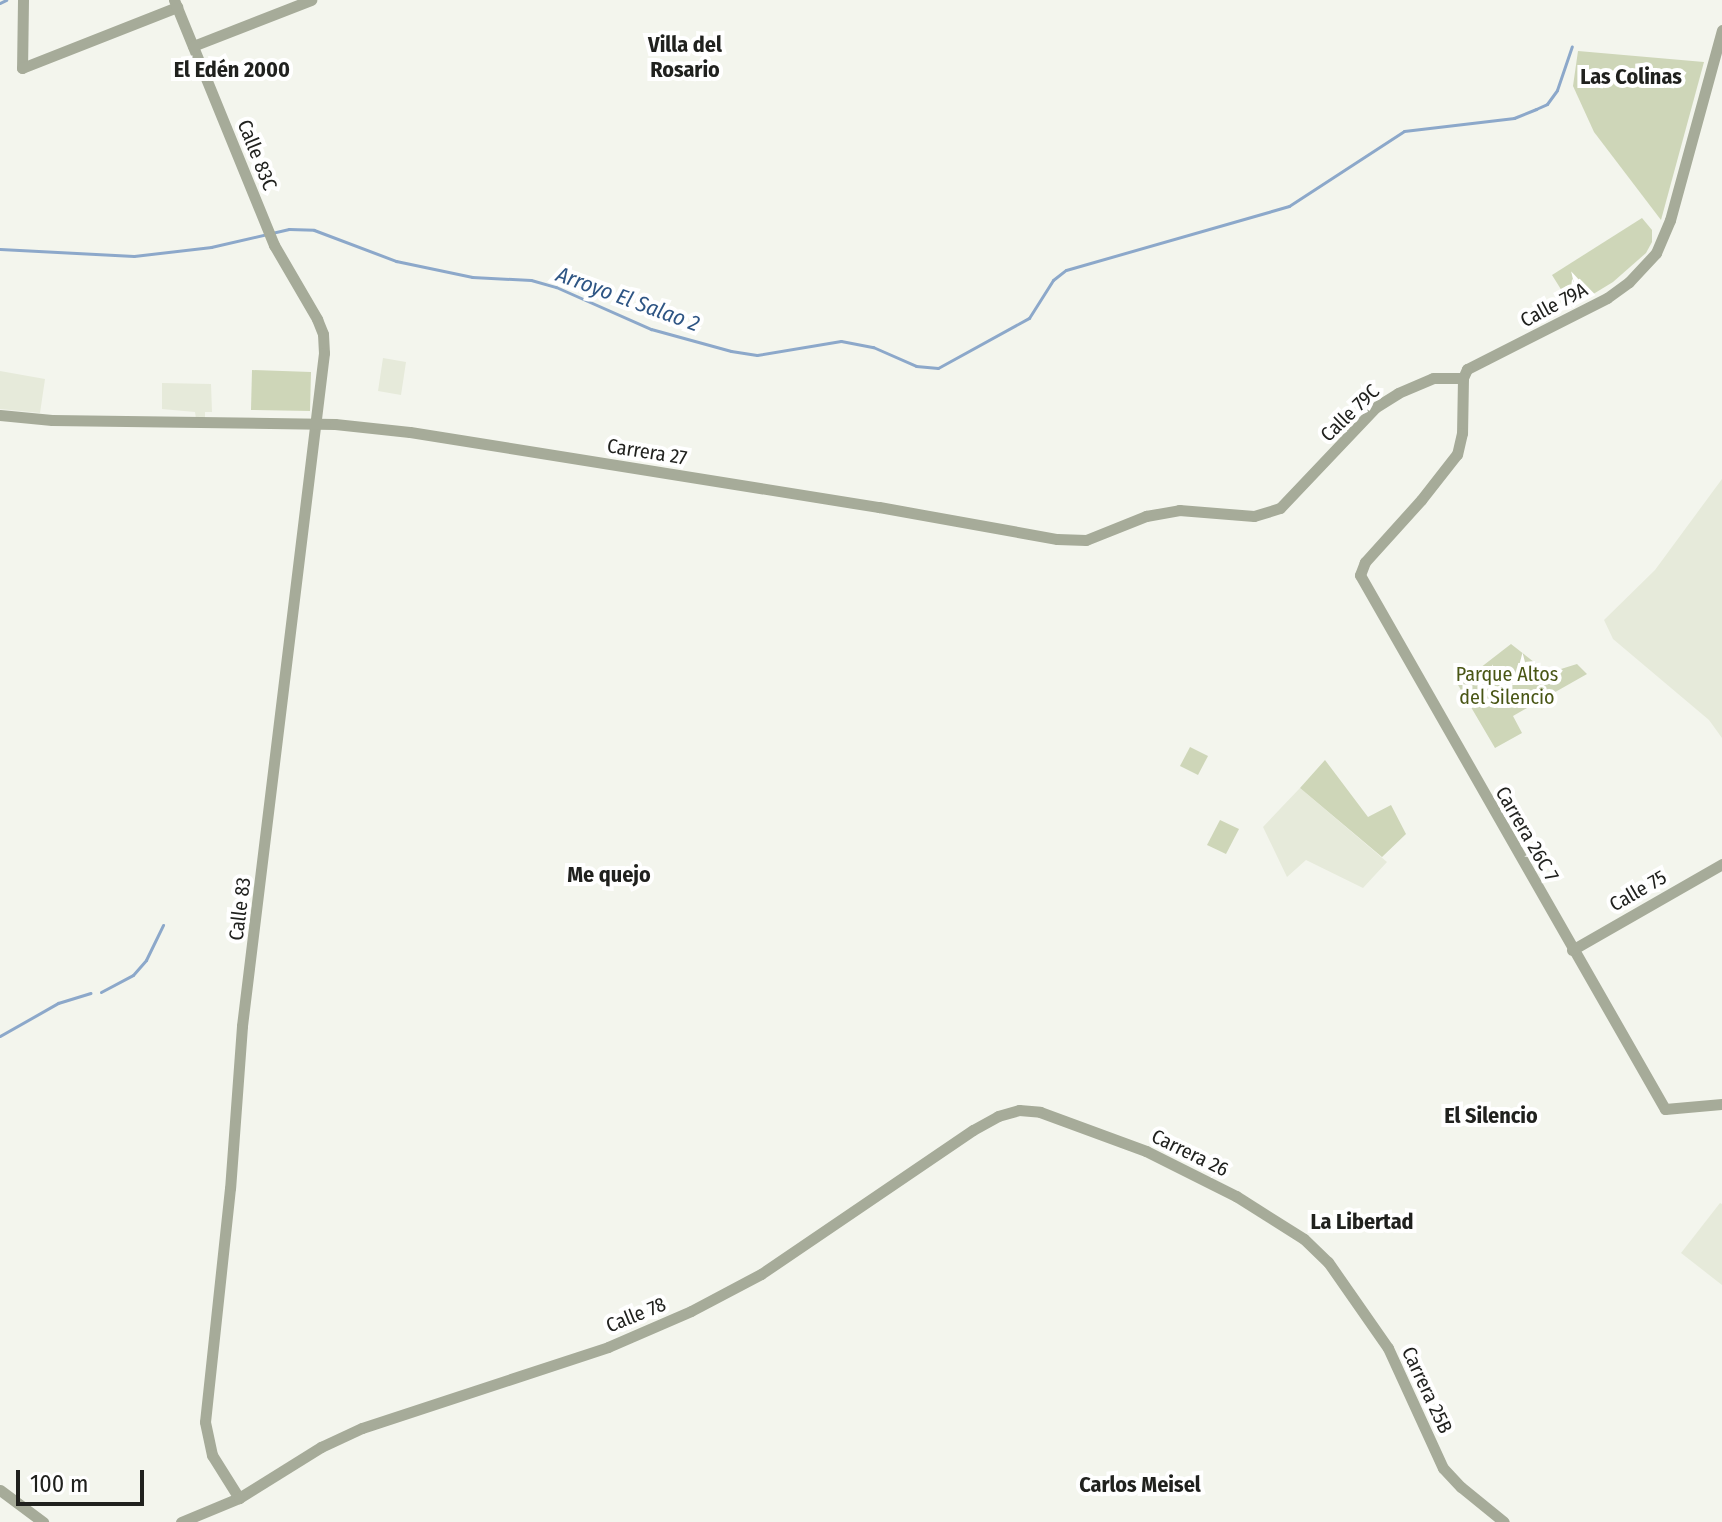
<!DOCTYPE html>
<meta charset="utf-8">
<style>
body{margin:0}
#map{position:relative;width:1722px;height:1522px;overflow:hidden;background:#f3f5ed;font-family:"Fira Sans Condensed",sans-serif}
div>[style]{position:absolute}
.built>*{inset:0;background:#e6eada}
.green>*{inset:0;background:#ced6b8}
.stream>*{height:3px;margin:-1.5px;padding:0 1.5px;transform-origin:1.5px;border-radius:1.5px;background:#8ca8ca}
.tertiary>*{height:11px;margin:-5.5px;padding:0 5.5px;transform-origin:5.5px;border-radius:5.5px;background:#a6ab99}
span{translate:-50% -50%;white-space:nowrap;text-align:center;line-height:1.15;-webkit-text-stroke:8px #fff;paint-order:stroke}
.street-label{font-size:20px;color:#20211e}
.park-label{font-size:20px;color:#495615}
.neighbourhood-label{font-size:22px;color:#20211e;font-weight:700}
.water-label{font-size:22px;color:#2e5584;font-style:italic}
.scale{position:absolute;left:16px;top:1470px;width:128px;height:36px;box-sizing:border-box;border:4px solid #20211e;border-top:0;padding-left:10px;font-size:24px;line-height:28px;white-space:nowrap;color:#20211e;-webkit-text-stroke:6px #fff;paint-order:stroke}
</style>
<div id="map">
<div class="built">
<div style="clip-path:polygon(383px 358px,406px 362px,401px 395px,378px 391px)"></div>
<div style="clip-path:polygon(0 371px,45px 379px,40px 413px,0 409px)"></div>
<div style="clip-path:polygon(162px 383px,211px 384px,212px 412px,205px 412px,205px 419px,196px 419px,195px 412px,162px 409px)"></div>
<div style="clip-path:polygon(1722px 479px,1722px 738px,1709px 720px,1613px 639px,1604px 620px,1655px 570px)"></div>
<div style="clip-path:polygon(1300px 788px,1387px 862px,1363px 888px,1306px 860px,1287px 877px,1263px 827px)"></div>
<div style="clip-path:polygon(1720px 1203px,1722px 1204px,1722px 1285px,1681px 1253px)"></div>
</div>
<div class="green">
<div style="clip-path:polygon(1578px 51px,1704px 62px,1661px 220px,1594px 132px,1573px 86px)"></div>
<div style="clip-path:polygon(1642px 218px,1652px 230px,1652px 242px,1646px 253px,1613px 282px,1572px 307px,1552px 275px)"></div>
<div style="clip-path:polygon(252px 370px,311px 372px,310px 411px,251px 410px)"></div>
<div style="clip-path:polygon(1511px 644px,1548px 673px,1577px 664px,1587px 674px,1513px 716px,1522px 733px,1495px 748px,1458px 685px)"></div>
<div style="clip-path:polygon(1190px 747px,1208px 756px,1198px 775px,1180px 766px)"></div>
<div style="clip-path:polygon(1325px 760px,1368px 817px,1391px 805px,1406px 834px,1382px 857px,1300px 788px)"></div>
<div style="clip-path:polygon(1220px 820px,1239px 829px,1226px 854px,1207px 845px)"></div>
</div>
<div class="stream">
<div style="left:0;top:3px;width:7px;rotate:-27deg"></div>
<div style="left:0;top:249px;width:134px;rotate:3deg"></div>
<div style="left:134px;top:256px;width:78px;rotate:-6.7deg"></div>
<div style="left:211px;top:247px;width:80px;rotate:-13deg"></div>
<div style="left:289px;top:229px;width:25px;rotate:2deg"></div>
<div style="left:314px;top:230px;width:88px;rotate:20.7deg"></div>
<div style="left:396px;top:261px;width:78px;rotate:11.9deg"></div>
<div style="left:472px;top:277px;width:59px;rotate:2.9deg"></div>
<div style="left:531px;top:280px;width:26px;rotate:16deg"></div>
<div style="left:556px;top:287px;width:104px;rotate:23.9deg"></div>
<div style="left:651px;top:329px;width:83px;rotate:15.4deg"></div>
<div style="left:731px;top:351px;width:26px;rotate:9deg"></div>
<div style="left:757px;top:355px;width:85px;rotate:-9.5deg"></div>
<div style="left:841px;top:341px;width:33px;rotate:11deg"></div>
<div style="left:873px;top:347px;width:47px;rotate:23.8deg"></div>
<div style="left:916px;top:366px;width:22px;rotate:5deg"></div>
<div style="left:938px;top:368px;width:104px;rotate:-28.8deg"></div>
<div style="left:1029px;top:318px;width:45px;rotate:-57.7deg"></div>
<div style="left:1053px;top:280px;width:16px;rotate:-38deg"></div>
<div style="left:1066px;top:270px;width:232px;rotate:-16deg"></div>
<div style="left:1289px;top:206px;width:137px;rotate:-33.1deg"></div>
<div style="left:1404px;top:131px;width:111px;rotate:-6.7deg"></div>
<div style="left:1514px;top:118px;width:24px;rotate:-22deg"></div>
<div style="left:1536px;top:109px;width:12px;rotate:-24deg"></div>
<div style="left:1547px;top:104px;width:17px;rotate:-54deg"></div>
<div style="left:1557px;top:90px;width:46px;rotate:-71.2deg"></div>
<div style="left:101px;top:992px;width:36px;rotate:-28deg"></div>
<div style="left:133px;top:975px;width:20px;rotate:-49deg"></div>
<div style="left:146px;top:960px;width:39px;rotate:-64deg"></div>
<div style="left:0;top:1036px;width:67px;rotate:-29.6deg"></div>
<div style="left:58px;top:1003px;width:34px;rotate:-17deg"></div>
</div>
<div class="tertiary">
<div style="left:23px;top:0;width:68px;rotate:90.8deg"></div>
<div style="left:22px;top:68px;width:167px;rotate:-21.5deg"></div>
<div style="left:174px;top:0;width:265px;rotate:67.8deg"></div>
<div style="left:274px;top:245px;width:86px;rotate:59.8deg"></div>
<div style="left:317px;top:319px;width:16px;rotate:68deg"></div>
<div style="left:323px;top:334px;width:19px;rotate:87deg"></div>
<div style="left:324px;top:353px;width:678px;rotate:96.95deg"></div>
<div style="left:242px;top:1026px;width:162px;rotate:94.2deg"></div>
<div style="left:230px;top:1188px;width:235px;rotate:96.1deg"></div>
<div style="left:205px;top:1422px;width:34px;rotate:78deg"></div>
<div style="left:212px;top:1455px;width:51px;rotate:57.9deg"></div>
<div style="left:1722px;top:30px;width:197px;rotate:105.3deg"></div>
<div style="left:1670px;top:220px;width:36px;rotate:113deg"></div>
<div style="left:1656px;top:253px;width:40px;rotate:133deg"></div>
<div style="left:1629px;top:282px;width:27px;rotate:144deg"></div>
<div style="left:1607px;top:298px;width:157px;rotate:153.1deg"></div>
<div style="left:1467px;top:369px;width:10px;rotate:114deg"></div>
<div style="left:1463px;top:378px;width:55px;rotate:91deg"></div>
<div style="left:1462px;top:433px;width:22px;rotate:103deg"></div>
<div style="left:1457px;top:454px;width:58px;rotate:128deg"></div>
<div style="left:1421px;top:500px;width:84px;rotate:132.1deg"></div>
<div style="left:1365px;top:562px;width:14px;rotate:111deg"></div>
<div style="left:1360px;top:575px;width:615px;rotate:60.27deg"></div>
<div style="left:1665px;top:1109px;width:57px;rotate:-5deg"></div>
<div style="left:193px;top:46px;width:127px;rotate:-21.3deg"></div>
<div style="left:0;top:415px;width:52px;rotate:5.5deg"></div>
<div style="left:52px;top:420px;width:283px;rotate:0.8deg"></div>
<div style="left:335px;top:424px;width:75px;rotate:6.1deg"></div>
<div style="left:410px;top:432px;width:475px;rotate:9.1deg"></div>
<div style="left:879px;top:507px;width:181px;rotate:10.2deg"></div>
<div style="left:1057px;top:539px;width:29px;rotate:2deg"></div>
<div style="left:1086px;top:540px;width:65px;rotate:-21.8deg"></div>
<div style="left:1146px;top:516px;width:34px;rotate:-10deg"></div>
<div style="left:1179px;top:510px;width:75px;rotate:4.6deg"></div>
<div style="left:1254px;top:516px;width:27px;rotate:-17deg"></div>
<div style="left:1280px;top:508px;width:139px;rotate:-46.5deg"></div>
<div style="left:1376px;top:407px;width:26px;rotate:-32deg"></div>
<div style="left:1398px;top:393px;width:38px;rotate:-23deg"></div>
<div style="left:1433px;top:378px;width:30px"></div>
<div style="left:1572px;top:950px;width:173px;rotate:-29.8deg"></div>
<div style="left:0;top:1490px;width:54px;rotate:36.7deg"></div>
<div style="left:181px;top:1522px;width:63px;rotate:-22.5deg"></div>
<div style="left:239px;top:1498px;width:97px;rotate:-31.9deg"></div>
<div style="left:321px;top:1447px;width:45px;rotate:-24.9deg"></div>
<div style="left:362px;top:1428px;width:259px;rotate:-18.2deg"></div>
<div style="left:608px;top:1347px;width:90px;rotate:-23.4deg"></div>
<div style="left:691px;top:1311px;width:79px;rotate:-27.9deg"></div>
<div style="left:761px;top:1274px;width:256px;rotate:-34.2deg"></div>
<div style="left:973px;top:1130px;width:29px;rotate:-29deg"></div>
<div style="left:998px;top:1116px;width:22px;rotate:-16deg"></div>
<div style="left:1019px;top:1110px;width:21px;rotate:5deg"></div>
<div style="left:1040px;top:1112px;width:113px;rotate:20.2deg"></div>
<div style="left:1146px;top:1151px;width:101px;rotate:26.6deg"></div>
<div style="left:1236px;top:1196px;width:80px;rotate:32.3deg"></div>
<div style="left:1304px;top:1239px;width:33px;rotate:44deg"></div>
<div style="left:1328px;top:1262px;width:105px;rotate:55.1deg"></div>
<div style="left:1388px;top:1348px;width:132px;rotate:65.4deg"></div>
<div style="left:1443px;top:1468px;width:26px;rotate:47deg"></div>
<div style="left:1461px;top:1487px;width:55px;rotate:39.1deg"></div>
</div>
<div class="street-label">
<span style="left:257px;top:155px;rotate:68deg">Calle 83C</span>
<span style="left:1554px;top:305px;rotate:-28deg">Calle 79A</span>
<span style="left:1350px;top:413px;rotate:-44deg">Calle 79C</span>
<span style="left:647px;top:452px;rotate:9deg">Carrera 27</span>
<span style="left:1527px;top:834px;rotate:60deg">Carrera 26C 7</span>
<span style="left:1638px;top:891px;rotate:-30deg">Calle 75</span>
<span style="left:240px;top:909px;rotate:-83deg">Calle 83</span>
<span style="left:1190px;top:1153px;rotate:26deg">Carrera 26</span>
<span style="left:636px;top:1315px;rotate:-22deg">Calle 78</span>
<span style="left:1427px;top:1390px;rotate:65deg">Carrera 25B</span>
</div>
<div class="park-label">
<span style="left:1507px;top:686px">Parque Altos<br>del Silencio</span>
</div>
<div class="neighbourhood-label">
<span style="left:685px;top:57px">Villa del<br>Rosario</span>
<span style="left:232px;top:70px">El Edén 2000</span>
<span style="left:1631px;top:77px">Las Colinas</span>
<span style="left:609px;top:875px">Me quejo</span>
<span style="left:1491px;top:1116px">El Silencio</span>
<span style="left:1362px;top:1222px">La Libertad</span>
<span style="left:1140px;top:1485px">Carlos Meisel</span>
</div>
<div class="water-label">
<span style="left:628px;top:299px;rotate:20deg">Arroyo El Salao 2</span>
</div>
<div class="scale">100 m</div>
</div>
